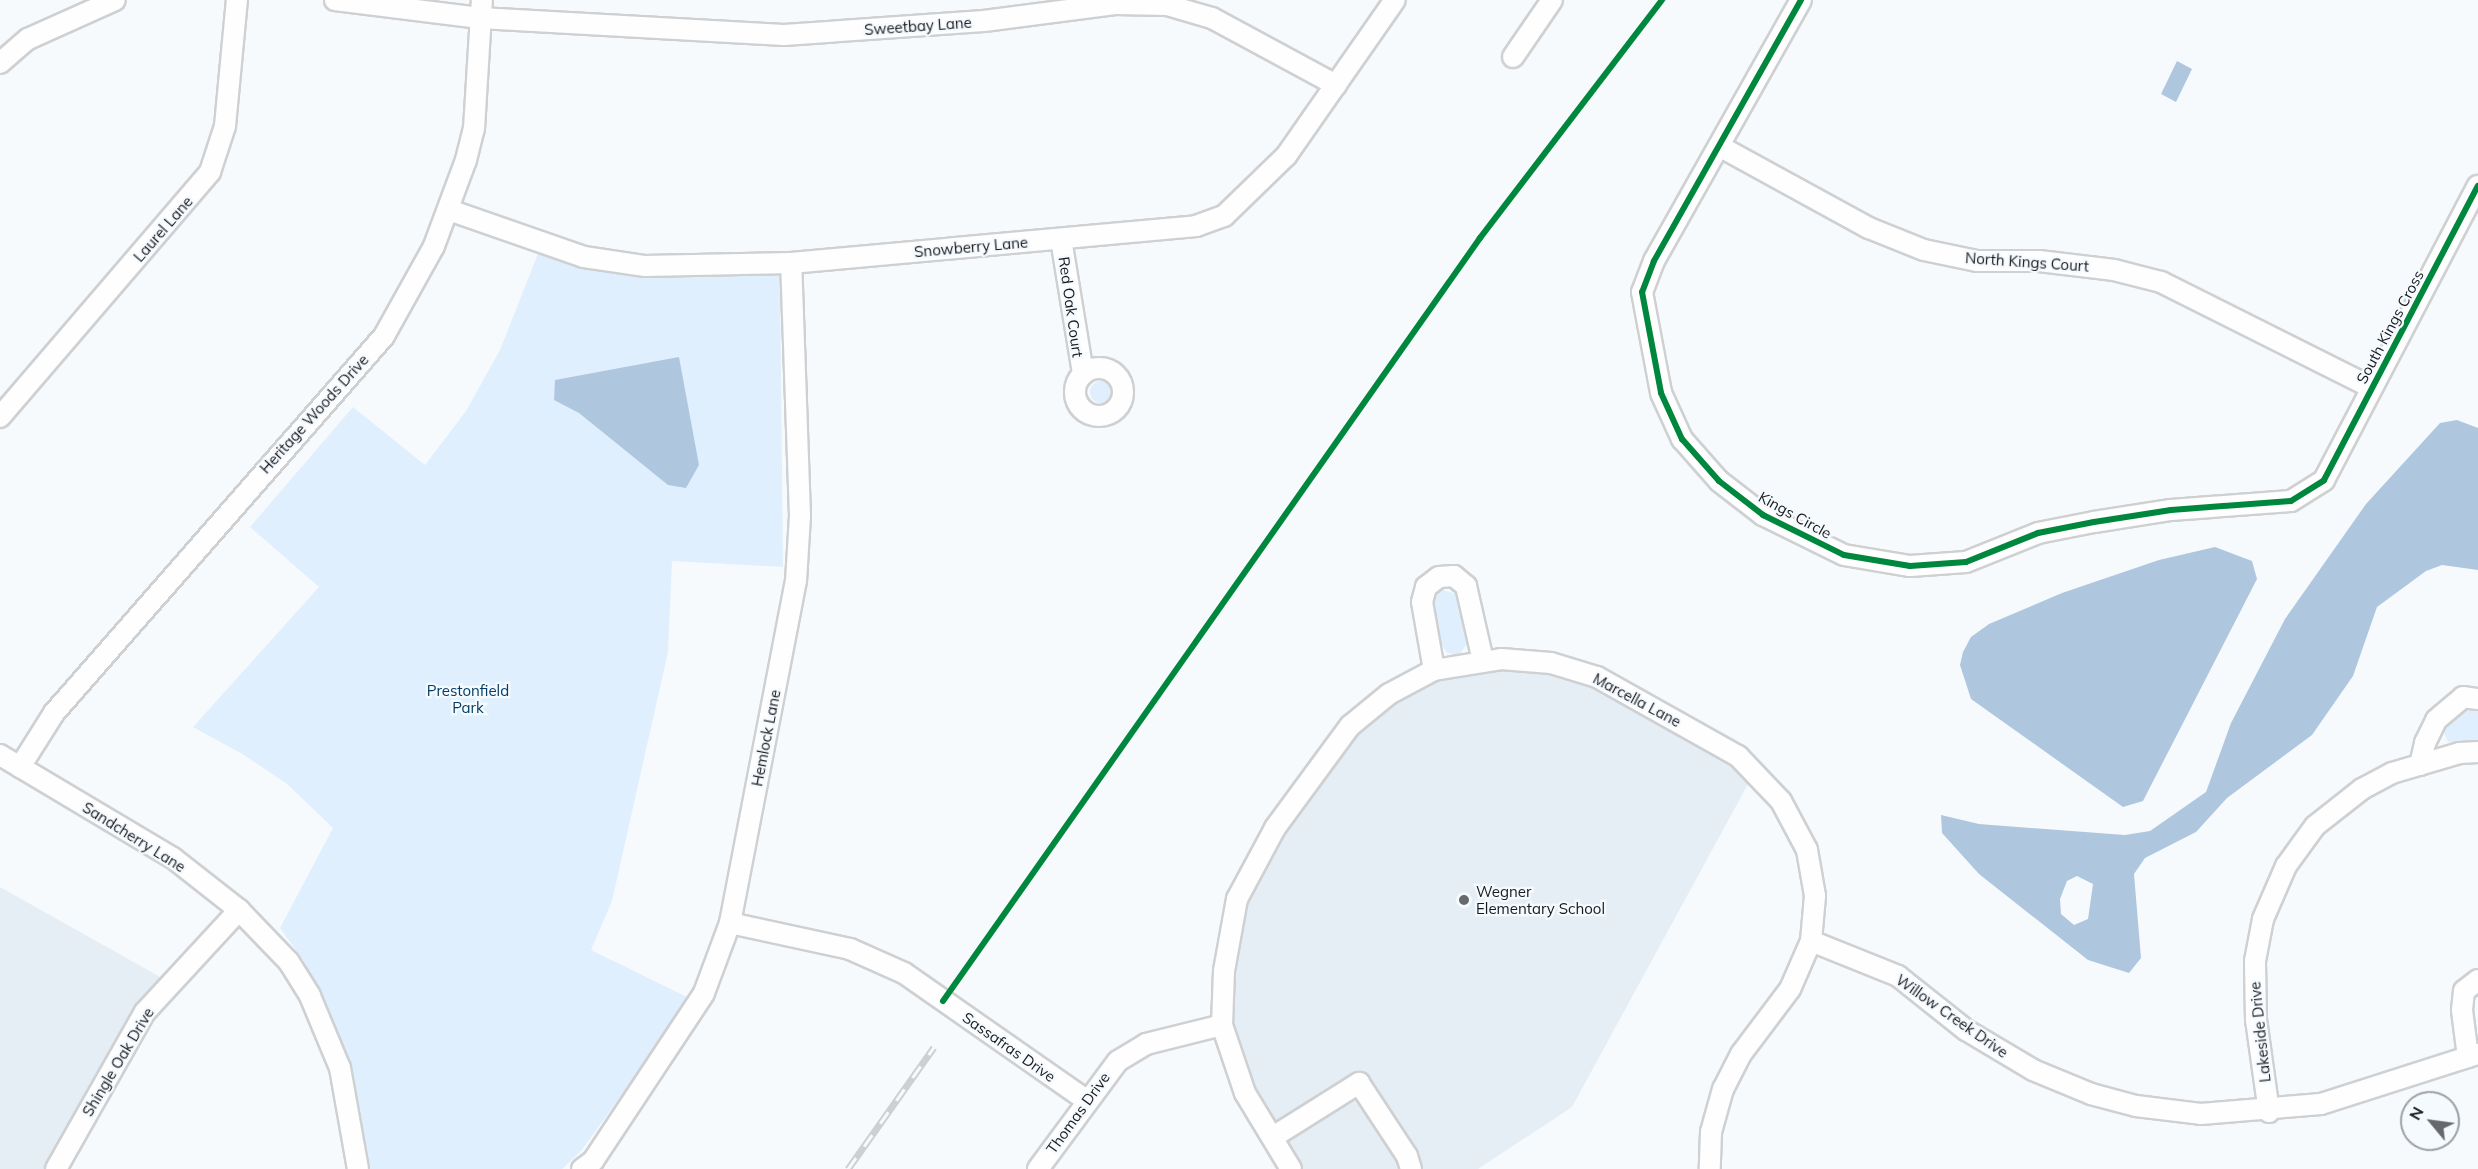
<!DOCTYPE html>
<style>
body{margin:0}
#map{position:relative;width:2478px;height:1169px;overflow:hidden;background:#f7fafd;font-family:Mulish,sans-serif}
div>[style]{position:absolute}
.built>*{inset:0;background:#e6eef5}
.green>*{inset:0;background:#e0effd}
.round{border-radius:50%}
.water>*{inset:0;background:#afc7de}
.roads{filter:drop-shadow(2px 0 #ced0d2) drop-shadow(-2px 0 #ced0d2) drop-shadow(0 2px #ced0d2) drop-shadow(0 -2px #ced0d2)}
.minor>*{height:20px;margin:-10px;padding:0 10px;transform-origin:10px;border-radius:10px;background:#fefeff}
.minor>.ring{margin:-10px;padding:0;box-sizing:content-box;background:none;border:20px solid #fefeff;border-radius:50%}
.rail>*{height:7px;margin-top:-3.5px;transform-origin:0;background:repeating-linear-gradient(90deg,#f5faff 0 14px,#cecfd0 0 28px);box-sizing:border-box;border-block:2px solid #cecfd0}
.cycleway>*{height:6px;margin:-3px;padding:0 3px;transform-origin:3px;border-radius:3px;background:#00873e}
.dots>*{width:16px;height:16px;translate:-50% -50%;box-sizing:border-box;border:3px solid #f5faff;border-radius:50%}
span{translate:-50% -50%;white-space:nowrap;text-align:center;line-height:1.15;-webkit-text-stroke:4.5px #f5faff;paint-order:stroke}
.street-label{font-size:15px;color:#181a1c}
.park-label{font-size:15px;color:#043d64}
.poi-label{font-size:15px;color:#181a1c}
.left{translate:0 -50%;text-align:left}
.north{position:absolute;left:2400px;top:1091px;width:60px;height:60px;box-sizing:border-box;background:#f5faff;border:2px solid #9da0a4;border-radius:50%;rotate:299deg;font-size:16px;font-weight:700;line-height:24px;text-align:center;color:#181a1c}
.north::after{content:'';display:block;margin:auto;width:21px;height:27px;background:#66686b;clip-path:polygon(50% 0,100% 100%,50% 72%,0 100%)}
</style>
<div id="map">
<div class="built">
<div style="clip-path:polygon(1530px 665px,1598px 682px,1753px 775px,1572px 1107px,1478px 1169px,1295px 1169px,1254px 1099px,1227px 1024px,1228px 972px,1250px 880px,1346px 739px,1387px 704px,1435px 677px)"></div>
<div style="clip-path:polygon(0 887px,162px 978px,135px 1007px,44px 1169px,0 1169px)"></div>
</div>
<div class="green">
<div style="clip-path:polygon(539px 251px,780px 273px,783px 567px,672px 561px,668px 652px,612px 901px,591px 950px,687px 997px,666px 1034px,581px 1151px,562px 1169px,364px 1169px,343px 1047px,304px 961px,280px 928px,333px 828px,287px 784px,244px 755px,193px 727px,319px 587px,250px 527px,353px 407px,425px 465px,466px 411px,500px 350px)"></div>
<div class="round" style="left:1090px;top:381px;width:22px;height:22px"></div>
<div style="clip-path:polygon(1441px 589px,1458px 595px,1468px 642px,1458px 657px,1446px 652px,1441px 643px,1432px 604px)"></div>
<div style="clip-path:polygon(2464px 706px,2478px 710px,2478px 741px,2448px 742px,2442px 728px)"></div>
</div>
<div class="water">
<div style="clip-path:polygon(2177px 61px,2192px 69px,2176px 102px,2161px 94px)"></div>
<div style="clip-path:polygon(679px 357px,699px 465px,686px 488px,668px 485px,579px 413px,554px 400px,555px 380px)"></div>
<div style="clip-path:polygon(evenodd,2457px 420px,2478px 428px,2478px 570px,2442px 565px,2426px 571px,2377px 607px,2353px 676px,2312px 735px,2227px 798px,2196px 832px,2145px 858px,2134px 874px,2141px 958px,2129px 973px,2088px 960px,1979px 874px,1942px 833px,1941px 815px,1979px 824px,2125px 835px,2150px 831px,2206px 792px,2231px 723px,2285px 619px,2366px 504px,2440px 423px,2457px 420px,2077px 876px,2093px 884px,2088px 919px,2074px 925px,2061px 914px,2060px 899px,2067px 881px,2077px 876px)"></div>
<div style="clip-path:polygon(2215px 547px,2252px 561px,2257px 579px,2143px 801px,2123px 807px,1971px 699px,1960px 665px,1963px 652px,1971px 637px,1989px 624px,2062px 593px,2159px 560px)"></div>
</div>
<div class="roads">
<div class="minor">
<div style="left:335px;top:0;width:146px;rotate:7.1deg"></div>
<div style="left:480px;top:18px;width:304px;rotate:3.2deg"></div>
<div style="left:784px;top:35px;width:200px;rotate:-4deg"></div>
<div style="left:984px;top:21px;width:132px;rotate:-7.4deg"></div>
<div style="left:1115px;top:4px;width:52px;rotate:1.1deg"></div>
<div style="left:1167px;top:5px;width:47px;rotate:16.1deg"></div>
<div style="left:1212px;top:18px;width:141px;rotate:28.4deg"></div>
<div style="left:1801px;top:0;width:300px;rotate:119.4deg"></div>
<div style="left:1654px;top:261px;width:33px;rotate:111deg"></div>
<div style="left:1642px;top:292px;width:103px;rotate:79.3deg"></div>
<div style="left:1661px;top:393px;width:51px;rotate:65.5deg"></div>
<div style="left:1682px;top:439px;width:56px;rotate:48.6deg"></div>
<div style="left:1719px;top:481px;width:56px;rotate:37.7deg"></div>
<div style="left:1763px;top:515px;width:90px;rotate:26.3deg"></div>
<div style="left:1844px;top:555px;width:67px;rotate:9.5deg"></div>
<div style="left:1910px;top:566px;width:56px;rotate:-4.1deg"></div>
<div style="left:1966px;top:562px;width:78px;rotate:-21.9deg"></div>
<div style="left:2038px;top:533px;width:57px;rotate:-11.1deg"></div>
<div style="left:2094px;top:522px;width:78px;rotate:-8.9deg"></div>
<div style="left:2171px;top:510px;width:120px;rotate:-4.3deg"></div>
<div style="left:2291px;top:501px;width:39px;rotate:-32deg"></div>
<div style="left:2324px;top:480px;width:332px;rotate:-62.4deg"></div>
<div style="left:1513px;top:57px;width:69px;rotate:-55.6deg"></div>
<div style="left:0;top:63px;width:37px;rotate:-41deg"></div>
<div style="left:28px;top:39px;width:95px;rotate:-24.1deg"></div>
<div style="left:1719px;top:146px;width:171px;rotate:28.7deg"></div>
<div style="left:1869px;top:228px;width:59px;rotate:21.8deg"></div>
<div style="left:1924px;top:250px;width:54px;rotate:11.7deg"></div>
<div style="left:1977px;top:261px;width:62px"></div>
<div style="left:2039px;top:261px;width:76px;rotate:6.8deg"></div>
<div style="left:2114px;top:270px;width:49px;rotate:14.3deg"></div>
<div style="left:2161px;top:282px;width:235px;rotate:26.6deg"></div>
<div style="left:449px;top:210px;width:143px;rotate:19.2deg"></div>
<div style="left:584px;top:257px;width:62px;rotate:8.4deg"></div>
<div style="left:645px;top:266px;width:146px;rotate:-1.2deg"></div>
<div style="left:791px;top:263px;width:407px;rotate:-5.2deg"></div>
<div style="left:1196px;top:226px;width:30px;rotate:-20deg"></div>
<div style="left:1224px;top:216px;width:86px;rotate:-44.1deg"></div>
<div style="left:1286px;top:156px;width:190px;rotate:-55.1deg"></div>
<div style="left:1061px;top:239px;width:137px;rotate:80.7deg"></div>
<div class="ring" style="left:1075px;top:368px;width:28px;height:28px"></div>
<div style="left:0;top:417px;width:323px;rotate:-49.4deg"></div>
<div style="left:210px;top:172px;width:48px;rotate:-71.9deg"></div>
<div style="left:225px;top:126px;width:127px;rotate:-84.6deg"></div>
<div style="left:1434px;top:670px;width:69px;rotate:-100deg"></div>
<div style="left:1422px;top:602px;width:16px;rotate:-75deg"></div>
<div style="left:1426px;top:587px;width:16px;rotate:-38deg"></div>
<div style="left:1439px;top:577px;width:15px;rotate:-4deg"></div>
<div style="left:1454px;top:576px;width:16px;rotate:40deg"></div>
<div style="left:1466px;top:586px;width:77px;rotate:77.2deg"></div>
<div style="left:0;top:755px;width:201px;rotate:30.8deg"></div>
<div style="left:173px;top:858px;width:84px;rotate:38.2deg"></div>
<div style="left:239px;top:910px;width:72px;rotate:46.1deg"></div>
<div style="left:289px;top:962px;width:40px;rotate:58deg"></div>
<div style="left:310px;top:996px;width:78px;rotate:67.4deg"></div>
<div style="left:340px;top:1068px;width:103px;rotate:79.9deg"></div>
<div style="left:2420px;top:765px;width:23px;rotate:-77deg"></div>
<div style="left:2425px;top:743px;width:25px;rotate:-64deg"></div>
<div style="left:2436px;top:720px;width:35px;rotate:-40deg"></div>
<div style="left:2463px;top:697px;width:15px;rotate:8deg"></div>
<div style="left:20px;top:767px;width:64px;rotate:-57.8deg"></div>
<div style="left:54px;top:713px;width:501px;rotate:-48.8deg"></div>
<div style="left:384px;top:336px;width:103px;rotate:-60.9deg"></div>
<div style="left:434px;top:246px;width:92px;rotate:-69.6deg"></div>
<div style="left:466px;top:160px;width:32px;rotate:-76deg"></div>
<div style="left:474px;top:129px;width:129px;rotate:-86.5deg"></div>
<div style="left:730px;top:923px;width:123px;rotate:12.2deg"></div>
<div style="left:850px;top:949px;width:59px;rotate:24deg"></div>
<div style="left:904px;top:973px;width:222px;rotate:34.9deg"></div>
<div style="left:1811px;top:941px;width:94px;rotate:21.9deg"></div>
<div style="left:1898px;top:976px;width:87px;rotate:38.5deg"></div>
<div style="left:1966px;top:1030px;width:78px;rotate:30.8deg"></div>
<div style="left:2033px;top:1070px;width:63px;rotate:22.5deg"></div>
<div style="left:2091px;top:1094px;width:47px;rotate:14.9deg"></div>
<div style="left:2136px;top:1106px;width:65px;rotate:7deg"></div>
<div style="left:2201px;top:1114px;width:120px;rotate:-4.8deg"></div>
<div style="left:2321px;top:1104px;width:165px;rotate:-17.7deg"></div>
<div style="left:2468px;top:1057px;width:47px;rotate:-97.3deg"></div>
<div style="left:2462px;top:1010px;width:19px;rotate:-84deg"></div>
<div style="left:2464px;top:991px;width:18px;rotate:-38deg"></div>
<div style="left:2269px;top:1112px;width:93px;rotate:-98deg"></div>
<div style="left:2256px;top:1020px;width:59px;rotate:-91deg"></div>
<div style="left:2255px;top:961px;width:43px;rotate:-79.2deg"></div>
<div style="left:2263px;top:919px;width:58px;rotate:-66.5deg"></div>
<div style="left:2286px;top:866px;width:49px;rotate:-54.1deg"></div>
<div style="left:2315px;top:826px;width:60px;rotate:-38.2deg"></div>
<div style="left:2362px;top:789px;width:34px;rotate:-28deg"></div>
<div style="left:2392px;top:773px;width:71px;rotate:-16.4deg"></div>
<div style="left:2460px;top:753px;width:18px;rotate:-3deg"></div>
<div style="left:1273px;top:1137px;width:102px;rotate:-32.1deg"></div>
<div style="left:1359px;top:1083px;width:87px;rotate:56.7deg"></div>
<div style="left:1407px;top:1156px;width:14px;rotate:73deg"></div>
<div style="left:56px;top:1169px;width:180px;rotate:-60.5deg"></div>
<div style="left:145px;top:1012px;width:139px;rotate:-47.3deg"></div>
<div style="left:582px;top:1169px;width:14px;rotate:-36deg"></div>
<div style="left:593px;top:1161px;width:201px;rotate:-56.5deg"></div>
<div style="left:704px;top:993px;width:75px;rotate:-69.6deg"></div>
<div style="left:730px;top:923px;width:348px;rotate:-79.1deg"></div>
<div style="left:796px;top:581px;width:65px;rotate:-86.5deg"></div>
<div style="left:800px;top:516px;width:253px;rotate:-92deg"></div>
<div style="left:1038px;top:1169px;width:134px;rotate:-53.5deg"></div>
<div style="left:1118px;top:1061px;width:33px;rotate:-31deg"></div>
<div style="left:1146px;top:1044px;width:78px;rotate:-14deg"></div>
<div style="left:1291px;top:1169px;width:89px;rotate:-121.2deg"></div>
<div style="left:1245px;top:1093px;width:72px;rotate:-108.7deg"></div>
<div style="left:1222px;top:1025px;width:54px;rotate:-87.9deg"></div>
<div style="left:1224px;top:971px;width:73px;rotate:-79.8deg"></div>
<div style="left:1237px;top:899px;width:81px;rotate:-61.8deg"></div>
<div style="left:1275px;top:828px;width:127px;rotate:-53.7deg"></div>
<div style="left:1350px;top:726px;width:50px;rotate:-39.4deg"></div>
<div style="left:1389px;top:694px;width:51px;rotate:-28.1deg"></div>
<div style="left:1434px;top:670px;width:68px;rotate:-9.3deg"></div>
<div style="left:1501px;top:659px;width:50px;rotate:4.6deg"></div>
<div style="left:1551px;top:663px;width:48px;rotate:16.9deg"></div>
<div style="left:1597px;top:677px;width:162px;rotate:29.3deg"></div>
<div style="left:1738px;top:756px;width:62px;rotate:46.3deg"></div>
<div style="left:1781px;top:801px;width:55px;rotate:62deg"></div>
<div style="left:1807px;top:850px;width:47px;rotate:80.1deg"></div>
<div style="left:1815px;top:896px;width:45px;rotate:95.1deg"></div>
<div style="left:1811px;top:941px;width:52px;rotate:113.6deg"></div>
<div style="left:1790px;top:989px;width:81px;rotate:127deg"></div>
<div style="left:1741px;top:1054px;width:39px;rotate:117deg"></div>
<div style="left:1723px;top:1089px;width:45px;rotate:105.6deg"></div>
<div style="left:1711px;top:1132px;width:37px;rotate:92deg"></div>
</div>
</div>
<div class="rail">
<div style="left:848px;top:1169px;width:149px;rotate:-54.8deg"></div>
</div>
<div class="cycleway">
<div style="left:1801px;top:0;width:300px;rotate:119.4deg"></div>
<div style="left:1654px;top:261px;width:33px;rotate:111deg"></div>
<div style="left:1642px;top:292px;width:103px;rotate:79.3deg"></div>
<div style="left:1661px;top:393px;width:51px;rotate:65.5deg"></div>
<div style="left:1682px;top:439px;width:56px;rotate:48.6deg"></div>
<div style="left:1719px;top:481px;width:56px;rotate:37.7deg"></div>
<div style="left:1763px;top:515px;width:90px;rotate:26.3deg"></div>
<div style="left:1844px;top:555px;width:67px;rotate:9.5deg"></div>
<div style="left:1910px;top:566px;width:56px;rotate:-4.1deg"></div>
<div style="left:1966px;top:562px;width:78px;rotate:-21.9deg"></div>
<div style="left:2038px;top:533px;width:57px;rotate:-11.1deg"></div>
<div style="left:2094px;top:522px;width:78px;rotate:-8.9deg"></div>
<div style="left:2171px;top:510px;width:120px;rotate:-4.3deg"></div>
<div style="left:2291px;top:501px;width:39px;rotate:-32deg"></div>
<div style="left:2324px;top:480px;width:332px;rotate:-62.4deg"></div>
<div style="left:943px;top:1001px;width:933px;rotate:-54.86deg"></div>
<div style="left:1480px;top:238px;width:300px;rotate:-52.6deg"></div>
</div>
<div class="dots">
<div style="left:1464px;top:900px;background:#66686b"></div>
</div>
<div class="street-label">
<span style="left:918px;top:26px;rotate:-4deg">Sweetbay Lane</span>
<span style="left:163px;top:229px;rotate:-49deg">Laurel Lane</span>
<span style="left:971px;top:247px;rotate:-5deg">Snowberry Lane</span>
<span style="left:2027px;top:262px;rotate:4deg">North Kings Court</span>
<span style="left:1071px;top:307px;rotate:82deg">Red Oak Court</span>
<span style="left:2390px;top:327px;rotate:-62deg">South Kings Cross</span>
<span style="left:314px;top:414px;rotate:-48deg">Heritage Woods Drive</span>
<span style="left:1795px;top:515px;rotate:29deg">Kings Circle</span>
<span style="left:1637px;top:700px;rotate:28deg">Marcella Lane</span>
<span style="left:766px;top:738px;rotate:-79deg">Hemlock Lane</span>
<span style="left:134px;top:837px;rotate:32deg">Sandcherry Lane</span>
<span style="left:1952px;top:1016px;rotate:35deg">Willow Creek Drive</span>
<span style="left:2260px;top:1032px;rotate:-96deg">Lakeside Drive</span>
<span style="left:1009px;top:1047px;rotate:35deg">Sassafras Drive</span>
<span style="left:118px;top:1062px;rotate:-59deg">Shingle Oak Drive</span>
<span style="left:1078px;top:1113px;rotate:-54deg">Thomas Drive</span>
</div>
<div class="park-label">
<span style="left:468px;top:699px">Prestonfield<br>Park</span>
</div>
<div class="poi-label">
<span class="left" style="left:1476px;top:900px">Wegner<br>Elementary School</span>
</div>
<div class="north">N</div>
</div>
